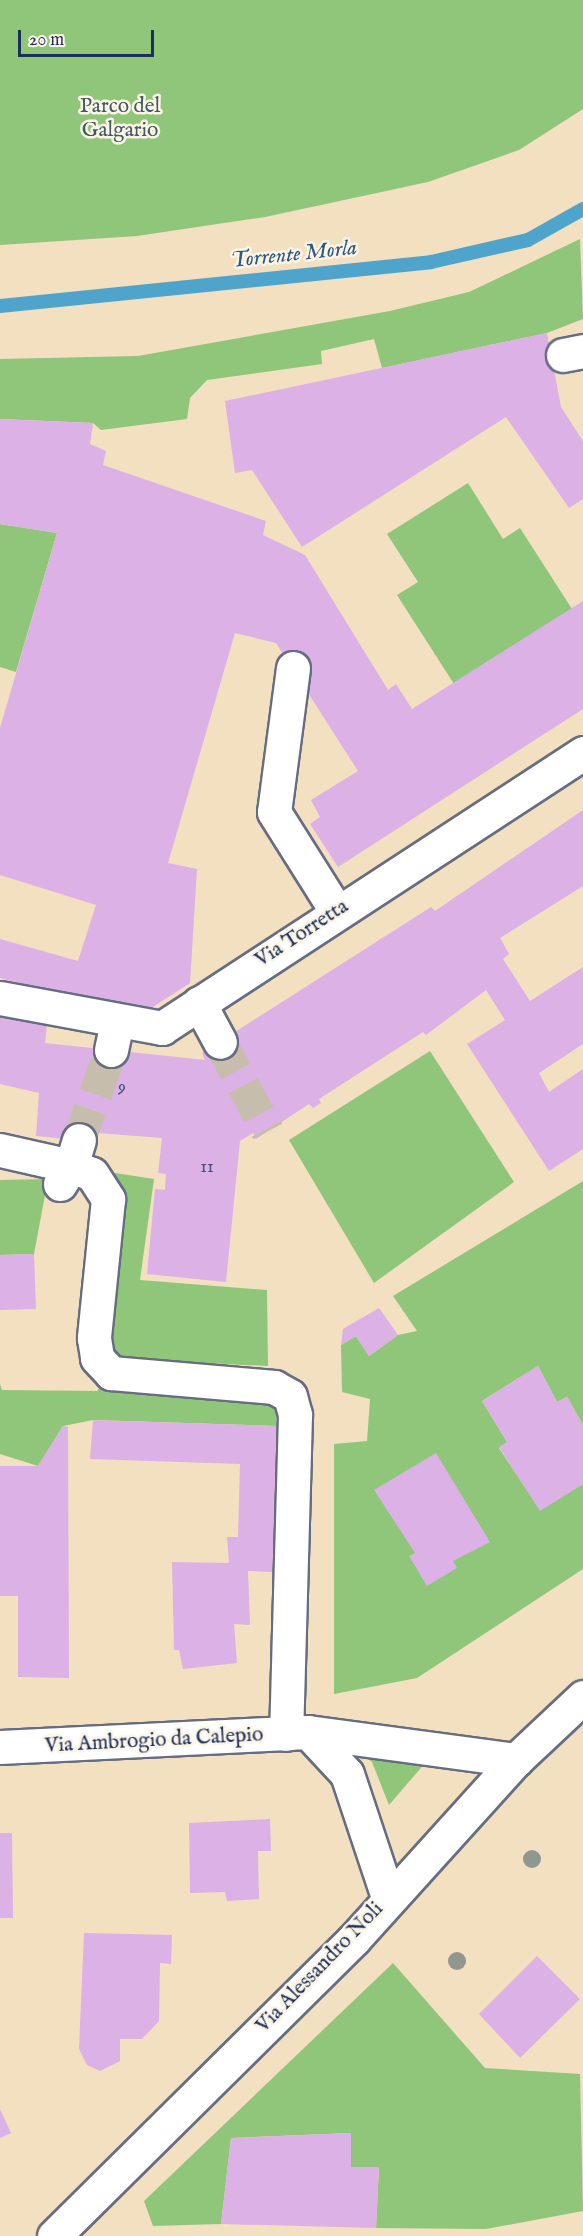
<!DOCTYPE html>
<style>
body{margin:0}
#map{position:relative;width:583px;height:2236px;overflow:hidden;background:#f2e0c1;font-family:"IM FELL English",serif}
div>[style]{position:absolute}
.green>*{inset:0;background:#8fc679}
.stream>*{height:14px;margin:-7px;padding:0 7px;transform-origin:7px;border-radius:7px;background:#4fa4cb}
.building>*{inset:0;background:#dbb1e6}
.minor-tunnel>*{height:33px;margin-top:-16.5px;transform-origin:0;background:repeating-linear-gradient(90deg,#c7bdad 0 33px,transparent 0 49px)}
.roads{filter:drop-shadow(2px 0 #666d81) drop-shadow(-2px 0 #666d81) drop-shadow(0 2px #666d81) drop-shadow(0 -2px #666d81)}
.minor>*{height:33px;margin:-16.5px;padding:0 16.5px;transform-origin:16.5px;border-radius:16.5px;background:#fff}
.trees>*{width:18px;height:18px;margin:-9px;border-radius:50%;background:#8f978f}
span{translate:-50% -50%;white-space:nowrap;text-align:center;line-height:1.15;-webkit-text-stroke:5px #fcf5e5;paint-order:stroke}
.number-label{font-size:18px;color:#4b5080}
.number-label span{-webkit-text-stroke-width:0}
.park-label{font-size:21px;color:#3e5c66}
.street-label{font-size:21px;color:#1b2f5e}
.water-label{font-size:22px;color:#2d5884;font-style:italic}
.scale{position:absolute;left:18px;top:30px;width:136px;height:27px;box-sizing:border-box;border:3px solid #1b2f5e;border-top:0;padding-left:8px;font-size:18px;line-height:21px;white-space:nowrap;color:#1b2f5e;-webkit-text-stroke:4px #fcf5e5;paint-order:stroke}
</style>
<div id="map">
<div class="green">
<div style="clip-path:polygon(0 0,583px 0,583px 109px,519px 150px,428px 182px,265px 217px,137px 236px,0 245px)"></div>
<div style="clip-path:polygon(580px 239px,583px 319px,547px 333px,382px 368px,374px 339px,321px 351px,322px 364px,207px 380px,190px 398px,187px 419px,101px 430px,93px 423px,0 419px,0 359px,138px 356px,390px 311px,469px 292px)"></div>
<div style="clip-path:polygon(468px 483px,503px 539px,520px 528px,572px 609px,454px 684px,397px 595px,418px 582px,387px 534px)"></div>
<div style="clip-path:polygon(0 524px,57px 533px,16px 672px,0 667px)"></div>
<div style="clip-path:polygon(430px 1051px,514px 1182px,374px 1283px,289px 1140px)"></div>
<div style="clip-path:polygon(115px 1173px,154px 1179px,140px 1280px,267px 1290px,268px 1366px,125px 1359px,113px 1350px,105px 1338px,105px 1321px)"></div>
<div style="clip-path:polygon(48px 1179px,34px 1254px,0 1255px,0 1180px)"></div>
<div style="clip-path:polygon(583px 1181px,583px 1425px,567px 1397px,557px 1402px,538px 1366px,482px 1401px,507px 1442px,499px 1448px,540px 1510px,583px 1484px,583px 1569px,417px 1678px,334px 1694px,334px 1444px,367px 1441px,370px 1399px,342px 1392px,341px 1345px,356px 1336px,369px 1356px,398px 1335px,417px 1331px,393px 1296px)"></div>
<div style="clip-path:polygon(111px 1373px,274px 1387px,277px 1426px,93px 1420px,63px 1426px,38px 1466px,0 1454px,0 1384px,2px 1390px,97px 1391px)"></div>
<div style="clip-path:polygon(355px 1749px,426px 1762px,389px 1805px,372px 1762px)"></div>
<div style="clip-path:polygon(393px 1963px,485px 2068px,580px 2074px,583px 2211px,486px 2229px,376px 2228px,379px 2167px,351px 2167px,351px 2133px,231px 2138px,221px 2224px,153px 2226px,144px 2201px)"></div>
</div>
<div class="stream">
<div style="left:0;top:306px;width:433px;rotate:-5.8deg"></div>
<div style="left:431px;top:262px;width:99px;rotate:-12.8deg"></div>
<div style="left:528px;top:240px;width:63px;rotate:-29.4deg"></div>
</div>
<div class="building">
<div style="clip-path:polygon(547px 333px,561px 407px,583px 441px,583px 499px,569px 508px,506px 417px,302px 547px,252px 470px,235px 473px,225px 401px)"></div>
<div style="clip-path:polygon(0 419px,93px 423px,90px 444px,106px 451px,103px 465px,266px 521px,263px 535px,305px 555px,388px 690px,396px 684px,412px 709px,583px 601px,583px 709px,338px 867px,310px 824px,320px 817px,311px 800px,358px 771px,276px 643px,235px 633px,168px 863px,197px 869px,190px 983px,142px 1014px,0 978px,0 939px,78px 961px,96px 905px,0 875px,0 728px,57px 533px,0 524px)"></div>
<div style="clip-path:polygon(583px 810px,583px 886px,500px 938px,509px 954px,503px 959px,530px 1001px,583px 967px,583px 1044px,539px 1073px,549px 1092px,583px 1069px,583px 1149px,549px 1171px,467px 1044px,505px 1020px,486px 990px,426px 1035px,423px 1032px,319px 1099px,321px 1103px,313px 1108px,309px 1104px,256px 1139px,253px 1133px,240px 1141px,226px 1282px,147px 1274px,155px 1189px,165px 1190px,166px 1174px,158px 1173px,162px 1138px,98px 1133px,98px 1142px,36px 1136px,39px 1093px,0 1084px,0 1015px,47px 1025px,45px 1043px,205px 1060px,202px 1053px,431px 907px,435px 911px)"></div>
<div style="clip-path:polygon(34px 1254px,36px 1309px,0 1310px,0 1255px)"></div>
<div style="clip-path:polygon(379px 1308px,398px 1335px,369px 1356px,356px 1336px,341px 1345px,343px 1329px)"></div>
<div style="clip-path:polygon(538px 1366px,557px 1402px,567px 1397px,583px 1425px,583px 1484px,540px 1511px,499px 1447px,507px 1442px,482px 1401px)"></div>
<div style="clip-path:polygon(93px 1420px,277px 1426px,273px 1572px,248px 1571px,250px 1625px,234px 1624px,237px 1663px,183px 1669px,179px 1650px,174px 1650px,172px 1562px,229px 1563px,227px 1537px,238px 1537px,240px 1464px,90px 1459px)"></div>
<div style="clip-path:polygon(63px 1426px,68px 1427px,69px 1678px,18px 1677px,18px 1596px,0 1596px,0 1466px,38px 1466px)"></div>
<div style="clip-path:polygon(436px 1453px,490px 1542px,453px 1561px,457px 1568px,427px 1586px,409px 1556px,415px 1553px,374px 1490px)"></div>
<div style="clip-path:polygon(270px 1819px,271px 1851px,258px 1851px,259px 1899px,227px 1901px,225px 1892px,190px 1893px,189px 1823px)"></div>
<div style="clip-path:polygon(0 1833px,12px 1833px,13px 1918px,0 1918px)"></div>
<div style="clip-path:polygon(84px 1933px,172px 1935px,171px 1964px,160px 1963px,159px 2021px,142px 2039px,120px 2039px,120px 2061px,100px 2071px,87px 2065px,79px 2049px)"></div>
<div style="clip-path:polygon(537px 1956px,580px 1999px,520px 2058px,479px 2014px)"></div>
<div style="clip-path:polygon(0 2109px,11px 2133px,0 2138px)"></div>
<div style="clip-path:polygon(351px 2133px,351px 2167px,379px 2167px,376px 2228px,221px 2224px,231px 2138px)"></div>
</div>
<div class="minor-tunnel">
<div style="left:220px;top:1042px;width:101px;rotate:61.7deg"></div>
<div style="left:79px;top:1140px;width:96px;rotate:-70.4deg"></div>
</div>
<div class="roads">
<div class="minor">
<div style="left:563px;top:355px;width:20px;rotate:-11deg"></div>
<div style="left:293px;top:668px;width:145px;rotate:97.5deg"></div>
<div style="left:274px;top:812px;width:118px;rotate:57.8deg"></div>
<div style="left:0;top:998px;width:165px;rotate:10.5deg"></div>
<div style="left:162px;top:1028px;width:503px;rotate:-33.15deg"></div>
<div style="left:199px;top:1003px;width:44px;rotate:61.7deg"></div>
<div style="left:111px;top:1050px;width:30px;rotate:-78deg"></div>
<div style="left:0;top:1150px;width:73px;rotate:12.7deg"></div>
<div style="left:71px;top:1166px;width:27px;rotate:-73deg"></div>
<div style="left:60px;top:1184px;width:21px;rotate:-59deg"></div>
<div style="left:71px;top:1166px;width:22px;rotate:21deg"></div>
<div style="left:92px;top:1174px;width:30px;rotate:57deg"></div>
<div style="left:108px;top:1199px;width:140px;rotate:95.8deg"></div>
<div style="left:94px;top:1338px;width:20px;rotate:81deg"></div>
<div style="left:97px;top:1358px;width:21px;rotate:47deg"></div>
<div style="left:111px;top:1373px;width:164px;rotate:4.9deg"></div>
<div style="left:274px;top:1387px;width:18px;rotate:29deg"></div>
<div style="left:290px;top:1396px;width:20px;rotate:75deg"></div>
<div style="left:295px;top:1415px;width:319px;rotate:91.6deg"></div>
<div style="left:308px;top:1732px;width:57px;rotate:47.1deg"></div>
<div style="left:347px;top:1774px;width:130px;rotate:71.6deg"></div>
<div style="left:0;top:1747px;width:308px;rotate:-2.8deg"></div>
<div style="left:308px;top:1732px;width:210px;rotate:7.7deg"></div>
<div style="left:54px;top:2236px;width:422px;rotate:-44.7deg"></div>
<div style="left:354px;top:1939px;width:241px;rotate:-47.9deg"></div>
<div style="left:516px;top:1760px;width:92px;rotate:-43.2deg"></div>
</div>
</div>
<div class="trees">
<div style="left:532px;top:1859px"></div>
<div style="left:457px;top:1961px"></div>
</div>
<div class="number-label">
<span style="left:122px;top:1088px">9</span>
<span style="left:207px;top:1168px">11</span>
</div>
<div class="park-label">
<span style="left:120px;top:119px">Parco del<br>Galgario</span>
</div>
<div class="street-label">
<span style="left:302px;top:934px;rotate:-33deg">Via Torretta</span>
<span style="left:154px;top:1741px;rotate:-3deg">Via Ambrogio da Calepio</span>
<span style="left:320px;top:1968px;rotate:-46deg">Via Alessandro Noli</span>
</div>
<div class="water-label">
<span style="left:294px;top:255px;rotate:-6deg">Torrente Morla</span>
</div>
<div class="scale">20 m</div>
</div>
